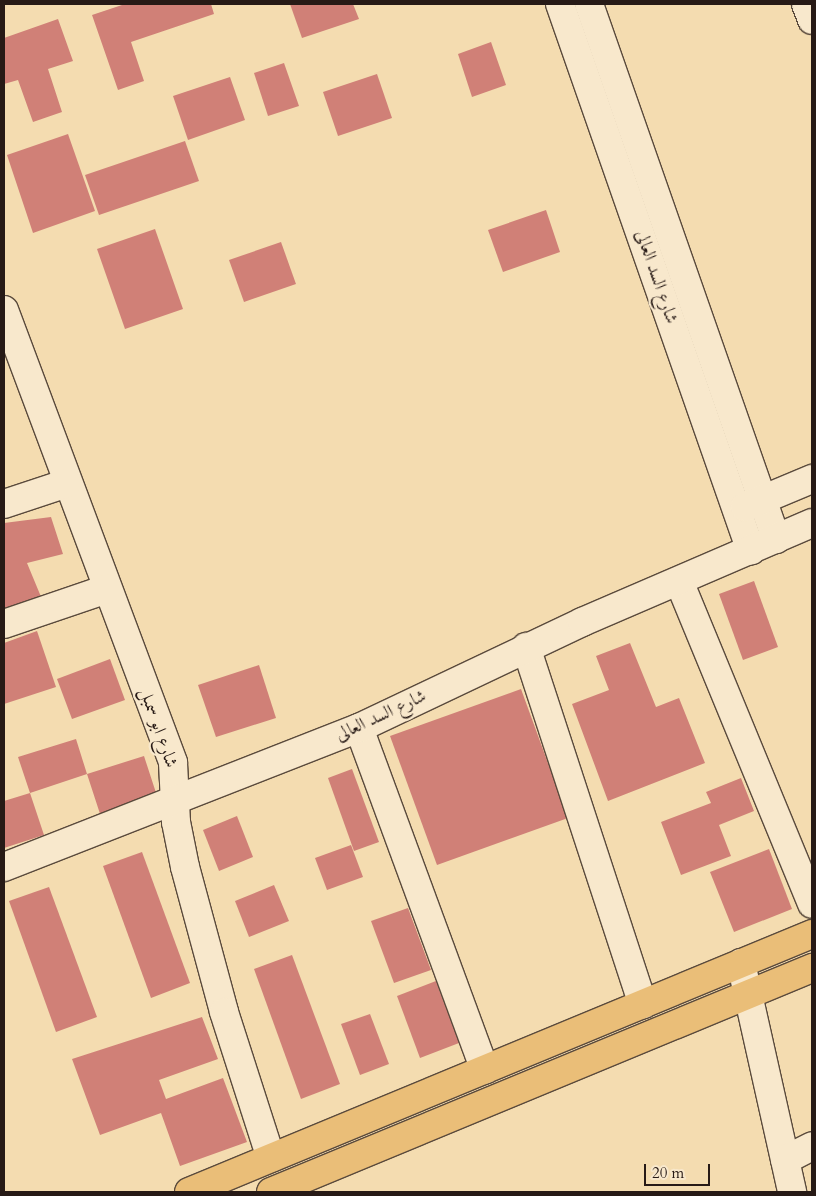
<!DOCTYPE html>
<meta charset="utf-8">
<style>
body{margin:0}
#map{position:relative;width:816px;height:1196px;overflow:hidden;background:#f4dcb0;font-family:Cardo,Amiri,serif}
div>[style]{position:absolute}
.building>*{inset:0;background:#d08077}
.roads{filter:drop-shadow(1px 0 #5a4a3c) drop-shadow(-1px 0 #5a4a3c) drop-shadow(0 1px #5a4a3c) drop-shadow(0 -1px #5a4a3c)}
.minor>*{height:28px;margin:-14px;padding:0 14px;transform-origin:14px;border-radius:14px;background:#f8e8cc}
.major>*{height:28px;margin:-14px;padding:0 14px;transform-origin:14px;border-radius:14px;background:#eabe78}
span{translate:-50% -50%;white-space:nowrap;text-align:center;line-height:1.15;-webkit-text-stroke:4.5px #f8e8cc;paint-order:stroke}
.street-label{font-size:18px;color:#271a16}
.frame{position:absolute;inset:0;border:5px solid #271a16;pointer-events:none}
.scale{position:absolute;left:644px;top:1164px;width:66px;height:22px;box-sizing:border-box;border:2px solid #271a16;border-top:0;padding-left:6px;font-size:15px;line-height:18px;white-space:nowrap;color:#271a16;-webkit-text-stroke:4px #f8e8cc;paint-order:stroke}
</style>
<div id="map">
<div class="building">
<div style="clip-path:polygon(125px 4px,211px 4px,214px 14px,131px 42px,144px 81px,118px 90px,92px 15px)"></div>
<div style="clip-path:polygon(290px 4px,353px 4px,359px 19px,302px 38px)"></div>
<div style="clip-path:polygon(58px 19px,73px 61px,48px 69px,62px 112px,33px 122px,18px 80px,4px 84px,4px 38px)"></div>
<div style="clip-path:polygon(491px 42px,506px 85px,472px 97px,458px 54px)"></div>
<div style="clip-path:polygon(284px 63px,299px 106px,268px 116px,254px 73px)"></div>
<div style="clip-path:polygon(377px 74px,392px 118px,338px 136px,323px 92px)"></div>
<div style="clip-path:polygon(230px 77px,245px 120px,188px 140px,173px 96px)"></div>
<div style="clip-path:polygon(68px 134px,95px 211px,33px 233px,7px 155px)"></div>
<div style="clip-path:polygon(185px 141px,199px 181px,99px 215px,85px 175px)"></div>
<div style="clip-path:polygon(546px 210px,560px 252px,503px 272px,488px 230px)"></div>
<div style="clip-path:polygon(155px 229px,183px 309px,125px 329px,97px 249px)"></div>
<div style="clip-path:polygon(281px 242px,296px 284px,244px 302px,229px 260px)"></div>
<div style="clip-path:polygon(51px 517px,63px 554px,27px 563px,44px 604px,4px 617px,4px 523px)"></div>
<div style="clip-path:polygon(754px 581px,778px 647px,743px 660px,719px 594px)"></div>
<div style="clip-path:polygon(37px 631px,56px 687px,4px 704px,4px 643px)"></div>
<div style="clip-path:polygon(630px 643px,656px 707px,679px 698px,705px 763px,608px 801px,572px 704px,609px 690px,596px 656px)"></div>
<div style="clip-path:polygon(110px 659px,125px 700px,72px 719px,57px 679px)"></div>
<div style="clip-path:polygon(259px 665px,276px 718px,216px 737px,198px 685px)"></div>
<div style="clip-path:polygon(521px 689px,568px 818px,437px 865px,390px 736px)"></div>
<div style="clip-path:polygon(76px 739px,87px 774px,144px 756px,159px 802px,102px 820px,87px 774px,30px 793px,44px 835px,4px 848px,4px 801px,30px 793px,18px 757px)"></div>
<div style="clip-path:polygon(352px 769px,379px 842px,354px 851px,328px 778px)"></div>
<div style="clip-path:polygon(741px 778px,754px 811px,719px 825px,731px 856px,681px 875px,661px 822px,711px 803px,706px 792px)"></div>
<div style="clip-path:polygon(237px 816px,253px 857px,219px 871px,203px 830px)"></div>
<div style="clip-path:polygon(351px 845px,363px 877px,327px 890px,315px 858px)"></div>
<div style="clip-path:polygon(769px 849px,792px 909px,734px 932px,710px 872px)"></div>
<div style="clip-path:polygon(142px 852px,190px 983px,151px 998px,103px 866px)"></div>
<div style="clip-path:polygon(274px 885px,289px 921px,249px 937px,235px 901px)"></div>
<div style="clip-path:polygon(49px 887px,97px 1017px,56px 1032px,9px 901px)"></div>
<div style="clip-path:polygon(408px 908px,431px 970px,394px 983px,371px 921px)"></div>
<div style="clip-path:polygon(292px 955px,340px 1084px,301px 1099px,254px 969px)"></div>
<div style="clip-path:polygon(436px 981px,459px 1043px,420px 1058px,397px 996px)"></div>
<div style="clip-path:polygon(370px 1014px,389px 1064px,360px 1075px,341px 1024px)"></div>
<div style="clip-path:polygon(202px 1017px,218px 1059px,159px 1080px,166px 1099px,223px 1078px,247px 1142px,180px 1166px,161px 1113px,100px 1135px,72px 1059px)"></div>
</div>
<div class="roads">
<div class="minor">
<div style="left:560px;top:4px;width:579px;rotate:70.75deg"></div>
<div style="left:589px;top:4px;width:567px;rotate:70.73deg"></div>
<div style="left:806px;top:4px;width:17px;rotate:69deg"></div>
<div style="left:4px;top:310px;width:483px;rotate:69.5deg"></div>
<div style="left:173px;top:763px;width:59px;rotate:87.1deg"></div>
<div style="left:176px;top:822px;width:46px;rotate:78.7deg"></div>
<div style="left:185px;top:867px;width:150px;rotate:74.9deg"></div>
<div style="left:224px;top:1012px;width:153px;rotate:72.2deg"></div>
<div style="left:4px;top:504px;width:66px;rotate:-18.4deg"></div>
<div style="left:745px;top:507px;width:73px;rotate:-22.7deg"></div>
<div style="left:679px;top:581px;width:349px;rotate:67.6deg"></div>
<div style="left:4px;top:624px;width:109px;rotate:-18.8deg"></div>
<div style="left:526px;top:647px;width:376px;rotate:71.9deg"></div>
<div style="left:359px;top:728px;width:364px;rotate:69.8deg"></div>
<div style="left:4px;top:867px;width:381px;rotate:-21.4deg"></div>
<div style="left:359px;top:728px;width:247px;rotate:-25.4deg"></div>
<div style="left:582px;top:622px;width:250px;rotate:-23.3deg"></div>
<div style="left:741px;top:963px;width:235px;rotate:77.4deg"></div>
<div style="left:785px;top:1160px;width:30px;rotate:-27deg"></div>
</div>
<div class="major">
<div style="left:189px;top:1192px;width:674px;rotate:-22.5deg"></div>
<div style="left:271px;top:1192px;width:586px;rotate:-22.49deg"></div>
</div>
</div>
<div class="street-label">
<span style="left:656px;top:277px;rotate:71deg">شارع السد العالى</span>
<span style="left:381px;top:716px;rotate:-25deg">شارع السد العالى</span>
<span style="left:158px;top:728px;rotate:71deg">شارع ابو سمبل</span>
</div>
<div class="frame"></div>
<div class="scale">20 m</div>
</div>
